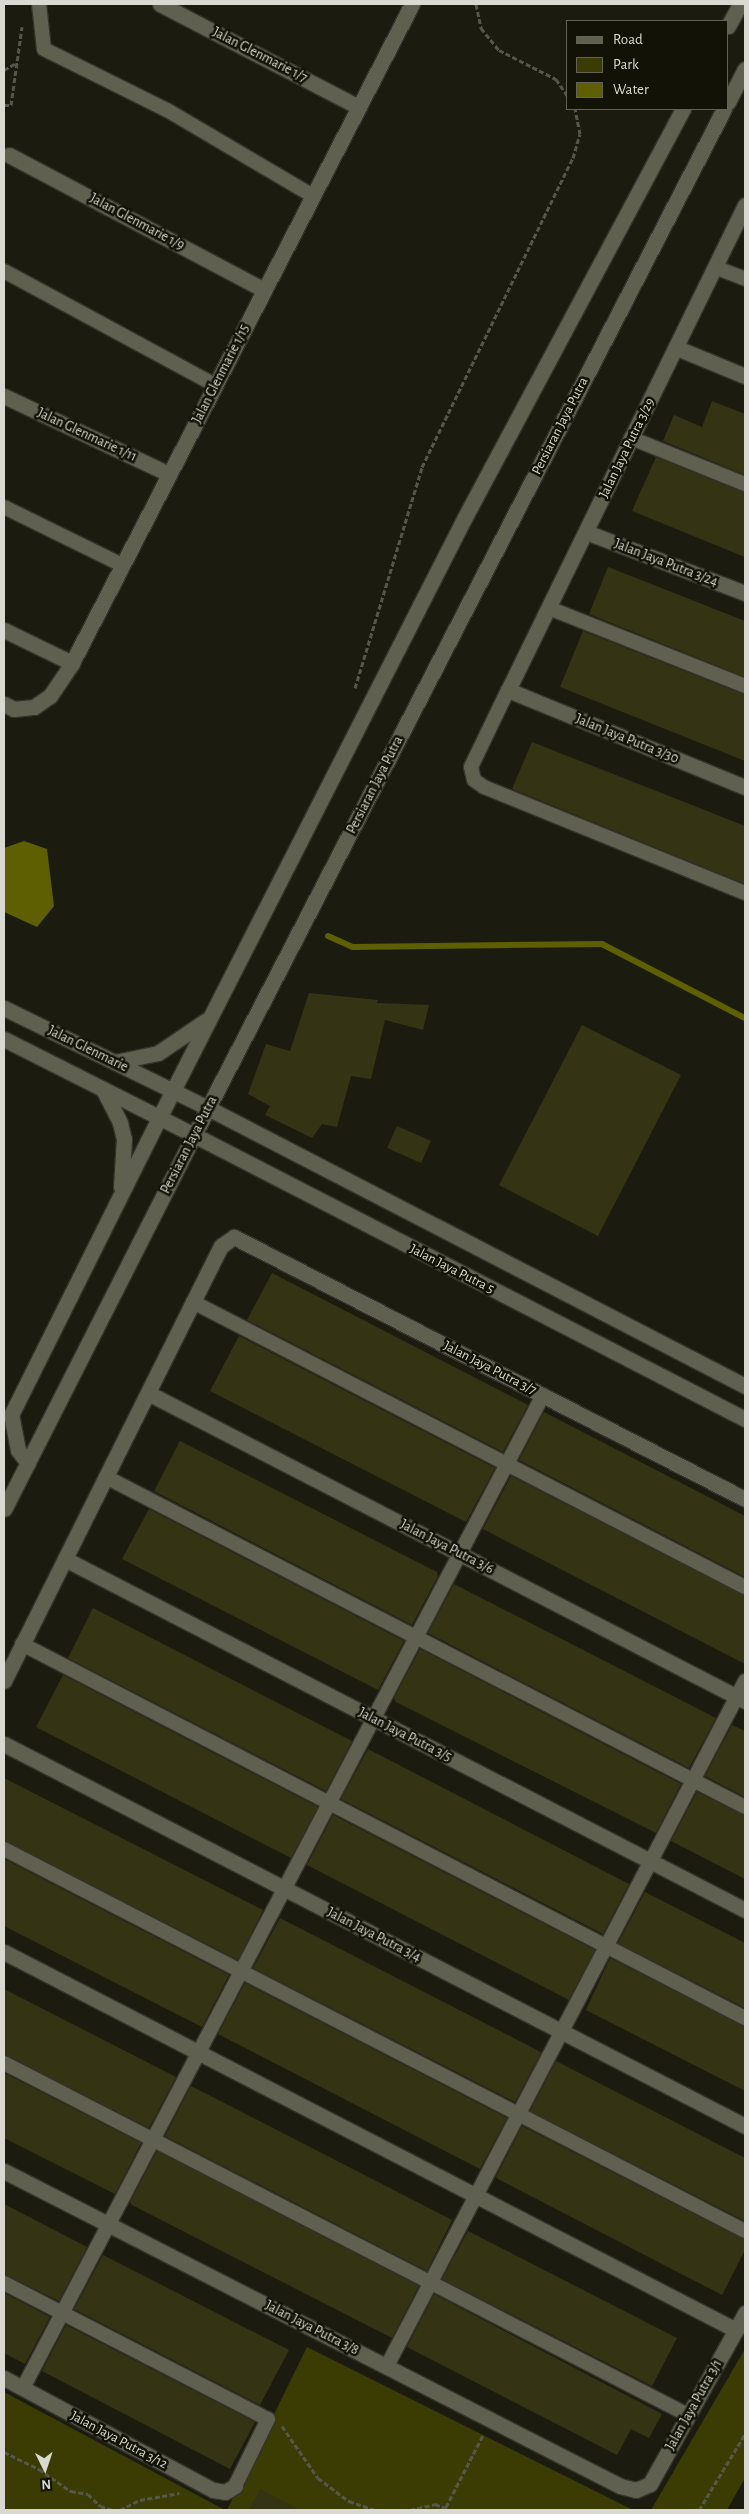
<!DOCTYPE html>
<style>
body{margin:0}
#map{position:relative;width:749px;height:2514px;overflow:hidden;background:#1b1c0f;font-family:"Alegreya Sans",sans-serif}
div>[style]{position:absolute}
.green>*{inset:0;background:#3b3b04}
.water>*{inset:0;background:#5e5e02}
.stream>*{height:6px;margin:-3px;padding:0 3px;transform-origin:3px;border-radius:3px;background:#5e5e02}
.building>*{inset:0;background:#343414}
.path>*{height:3px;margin-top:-1.5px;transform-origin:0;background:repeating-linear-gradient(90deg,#56574b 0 5px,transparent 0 7.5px)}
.roads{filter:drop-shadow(1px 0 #34342e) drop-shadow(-1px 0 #34342e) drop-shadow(0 1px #34342e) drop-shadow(0 -1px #34342e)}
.lane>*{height:14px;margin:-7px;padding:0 7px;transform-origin:7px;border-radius:7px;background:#606051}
.street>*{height:15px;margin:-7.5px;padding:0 7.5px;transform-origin:7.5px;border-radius:7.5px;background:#606051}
.secondary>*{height:15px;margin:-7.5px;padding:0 7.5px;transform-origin:7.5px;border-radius:7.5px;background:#606051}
span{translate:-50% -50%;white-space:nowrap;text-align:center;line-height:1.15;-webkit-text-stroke:5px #121306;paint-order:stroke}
.street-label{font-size:14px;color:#d9d9d1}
.frame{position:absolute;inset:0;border:5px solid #d9d9d1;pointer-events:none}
.legend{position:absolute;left:566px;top:20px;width:162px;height:90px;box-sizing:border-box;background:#121306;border:1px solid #626257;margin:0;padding:6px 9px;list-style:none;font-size:15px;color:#d9d9d1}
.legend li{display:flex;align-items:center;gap:10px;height:25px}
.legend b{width:25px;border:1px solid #626257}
.north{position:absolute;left:20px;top:2444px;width:50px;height:50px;-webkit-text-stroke:4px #121306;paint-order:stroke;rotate:176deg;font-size:14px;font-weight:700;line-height:20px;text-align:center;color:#d9d9d1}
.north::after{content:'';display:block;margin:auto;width:18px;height:22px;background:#d9d9d1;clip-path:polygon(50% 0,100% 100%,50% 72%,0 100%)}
</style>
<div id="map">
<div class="green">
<div style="clip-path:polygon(307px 2347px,633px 2510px,227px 2510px)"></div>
<div style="clip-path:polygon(745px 2349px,745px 2478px,727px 2510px,651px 2510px)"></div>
<div style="clip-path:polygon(4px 2392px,225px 2510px,5px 2510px)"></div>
</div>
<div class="water">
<div style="clip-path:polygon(24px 841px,47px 849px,54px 906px,37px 927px,4px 912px,4px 848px)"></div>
</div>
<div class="stream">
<div style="left:328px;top:936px;width:27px;rotate:24deg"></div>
<div style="left:353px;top:947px;width:249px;rotate:-0.7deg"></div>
<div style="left:602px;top:944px;width:161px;rotate:27.4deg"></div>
</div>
<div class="building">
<div style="clip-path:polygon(712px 401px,745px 414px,745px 475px,663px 441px,674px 415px,702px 427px)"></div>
<div style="clip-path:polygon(656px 457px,745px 493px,745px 557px,632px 511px)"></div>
<div style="clip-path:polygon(608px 567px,745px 621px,745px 677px,589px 614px)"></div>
<div style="clip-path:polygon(583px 631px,745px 695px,745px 761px,560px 687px)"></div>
<div style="clip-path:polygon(532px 742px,745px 826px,745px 884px,512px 789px)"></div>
<div style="clip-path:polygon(309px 993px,378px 1000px,377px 1003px,429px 1005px,423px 1030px,385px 1020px,371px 1079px,351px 1076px,337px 1127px,322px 1124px,312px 1138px,265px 1115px,270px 1106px,248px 1094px,266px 1044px,290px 1051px)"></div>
<div style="clip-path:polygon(582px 1025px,681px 1075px,598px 1236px,499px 1185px)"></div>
<div style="clip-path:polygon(397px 1126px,431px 1141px,421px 1163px,387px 1148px)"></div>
<div style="clip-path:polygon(272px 1273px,528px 1405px,503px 1452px,247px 1320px)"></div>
<div style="clip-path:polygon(239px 1336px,495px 1468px,466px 1522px,210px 1391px)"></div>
<div style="clip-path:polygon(544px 1412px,745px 1516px,745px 1577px,519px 1460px)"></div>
<div style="clip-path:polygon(180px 1441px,437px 1572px,438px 1576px,412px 1625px,154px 1491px)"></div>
<div style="clip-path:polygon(511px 1476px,745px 1596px,745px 1664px,483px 1529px)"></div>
<div style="clip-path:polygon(149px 1509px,404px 1641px,378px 1690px,122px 1559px)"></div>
<div style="clip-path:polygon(454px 1584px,716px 1718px,689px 1768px,428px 1633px)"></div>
<div style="clip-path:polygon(93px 1608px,352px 1741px,326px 1791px,68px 1658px)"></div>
<div style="clip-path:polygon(420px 1649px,681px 1784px,656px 1833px,396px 1702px,394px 1698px)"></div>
<div style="clip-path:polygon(63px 1675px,318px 1807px,291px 1858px,36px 1727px)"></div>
<div style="clip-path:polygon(732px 1725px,745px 1731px,745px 1797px,705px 1776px)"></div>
<div style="clip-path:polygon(368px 1749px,629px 1884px,603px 1934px,341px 1799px)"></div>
<div style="clip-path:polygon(4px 1778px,263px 1910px,238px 1960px,4px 1840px)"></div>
<div style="clip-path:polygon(697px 1792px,745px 1816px,745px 1879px,671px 1841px)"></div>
<div style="clip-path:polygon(333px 1815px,595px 1950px,569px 2000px,307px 1865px)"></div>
<div style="clip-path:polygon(4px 1859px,229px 1975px,202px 2027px,4px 1926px)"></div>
<div style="clip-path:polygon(645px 1892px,745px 1943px,745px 2008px,618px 1943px)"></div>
<div style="clip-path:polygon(280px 1918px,537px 2050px,541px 2053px,515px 2102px,253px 1968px)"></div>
<div style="clip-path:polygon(610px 1958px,745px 2027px,745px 2091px,586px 2010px)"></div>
<div style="clip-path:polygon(245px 1983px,507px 2118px,480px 2169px,218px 2034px)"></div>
<div style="clip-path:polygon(4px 1989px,176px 2077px,149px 2128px,4px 2054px)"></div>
<div style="clip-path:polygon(556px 2061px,745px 2158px,745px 2221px,530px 2111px)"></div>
<div style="clip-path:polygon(4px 2073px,141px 2143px,115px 2194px,4px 2138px)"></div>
<div style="clip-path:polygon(191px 2086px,452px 2220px,427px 2271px,165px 2136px)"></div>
<div style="clip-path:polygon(522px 2126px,745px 2240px,745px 2250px,722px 2295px,498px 2179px,496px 2177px)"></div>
<div style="clip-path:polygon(157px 2151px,419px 2286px,392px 2338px,132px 2205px,130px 2202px)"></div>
<div style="clip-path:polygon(4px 2204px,87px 2247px,59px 2301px,4px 2274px)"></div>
<div style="clip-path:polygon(468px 2231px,677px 2338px,652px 2386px,442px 2279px)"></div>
<div style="clip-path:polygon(103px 2255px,289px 2350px,260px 2405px,74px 2309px)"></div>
<div style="clip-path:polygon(4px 2293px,50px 2317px,25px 2364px,4px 2353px)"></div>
<div style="clip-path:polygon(434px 2294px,662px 2414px,649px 2438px,631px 2429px,617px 2455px,407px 2347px)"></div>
<div style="clip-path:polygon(66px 2325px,255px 2422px,230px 2469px,42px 2371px)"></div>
<div style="clip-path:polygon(260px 2489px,300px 2510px,249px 2510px)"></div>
</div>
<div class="path">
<div style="left:476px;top:4px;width:25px;rotate:78deg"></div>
<div style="left:481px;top:28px;width:28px;rotate:51deg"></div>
<div style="left:499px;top:50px;width:64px;rotate:27deg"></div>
<div style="left:556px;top:79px;width:22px;rotate:56deg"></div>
<div style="left:4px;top:70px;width:14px;rotate:-30deg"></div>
<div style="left:4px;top:105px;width:7px"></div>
<div style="left:11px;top:105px;width:79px;rotate:-82deg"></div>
<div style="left:355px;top:688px;width:231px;rotate:-73.1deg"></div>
<div style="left:422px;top:467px;width:344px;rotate:-64deg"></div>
<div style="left:573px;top:158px;width:25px;rotate:-74deg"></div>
<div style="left:580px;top:134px;width:25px;rotate:-101deg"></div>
<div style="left:282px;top:2426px;width:63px;rotate:55.3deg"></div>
<div style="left:318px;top:2478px;width:39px;rotate:37deg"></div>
<div style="left:349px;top:2501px;width:28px;rotate:19deg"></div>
<div style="left:4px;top:2452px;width:39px;rotate:26deg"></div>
<div style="left:39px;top:2469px;width:39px;rotate:35deg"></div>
<div style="left:71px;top:2491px;width:17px;rotate:10deg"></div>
<div style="left:88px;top:2494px;width:17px;rotate:45deg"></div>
<div style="left:100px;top:2506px;width:14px;rotate:17deg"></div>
<div style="left:446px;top:2507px;width:81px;rotate:-62.8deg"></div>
<div style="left:120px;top:2510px;width:22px;rotate:-27deg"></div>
<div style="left:140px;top:2500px;width:40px;rotate:-10deg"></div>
<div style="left:410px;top:2510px;width:26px;rotate:-13deg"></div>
<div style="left:435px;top:2504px;width:17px;rotate:21deg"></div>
<div style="left:699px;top:2510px;width:89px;rotate:-58.8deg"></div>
</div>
<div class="roads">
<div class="lane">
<div style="left:39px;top:4px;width:45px;rotate:83.7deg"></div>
<div style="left:44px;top:49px;width:137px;rotate:26.4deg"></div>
<div style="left:167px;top:110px;width:169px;rotate:30.5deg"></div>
<div style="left:717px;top:268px;width:30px;rotate:21deg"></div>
<div style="left:4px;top:271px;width:240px;rotate:28.4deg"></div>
<div style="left:631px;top:438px;width:123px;rotate:22deg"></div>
<div style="left:4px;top:507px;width:131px;rotate:26.2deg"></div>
<div style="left:549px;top:608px;width:211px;rotate:21.7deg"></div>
<div style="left:508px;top:690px;width:85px;rotate:115.7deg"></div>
<div style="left:471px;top:767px;width:13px;rotate:77deg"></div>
<div style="left:474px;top:780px;width:12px;rotate:35deg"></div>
<div style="left:484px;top:787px;width:282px;rotate:22.1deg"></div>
<div style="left:193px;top:1302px;width:621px;rotate:27.31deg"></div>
<div style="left:106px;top:1477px;width:719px;rotate:27.31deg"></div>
<div style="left:22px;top:1644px;width:814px;rotate:27.35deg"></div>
<div style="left:4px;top:1849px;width:834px;rotate:27.27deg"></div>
<div style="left:4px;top:2063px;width:769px;rotate:27.23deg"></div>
<div style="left:4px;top:2283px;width:297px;rotate:27.3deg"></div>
<div style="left:268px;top:2419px;width:75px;rotate:116.2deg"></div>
<div style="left:387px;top:2366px;width:773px;rotate:-62.41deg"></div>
<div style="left:23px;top:2388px;width:1121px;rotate:-62.36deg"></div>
</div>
<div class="street">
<div style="left:160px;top:4px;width:224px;rotate:27.4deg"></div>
<div style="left:9px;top:155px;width:289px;rotate:27.9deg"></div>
<div style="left:745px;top:205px;width:540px;rotate:116.04deg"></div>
<div style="left:508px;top:690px;width:256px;rotate:22.3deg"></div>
<div style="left:677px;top:348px;width:74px;rotate:22.4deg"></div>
<div style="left:4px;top:396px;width:183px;rotate:25.3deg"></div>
<div style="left:586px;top:532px;width:170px;rotate:21deg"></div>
<div style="left:4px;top:630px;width:76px;rotate:25.9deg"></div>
<div style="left:4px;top:704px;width:11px;rotate:27deg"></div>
<div style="left:14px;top:709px;width:20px;rotate:-6deg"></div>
<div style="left:34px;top:707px;width:19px;rotate:-35deg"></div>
<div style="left:50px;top:696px;width:40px;rotate:-56deg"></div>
<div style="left:72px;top:663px;width:742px;rotate:-62.71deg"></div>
<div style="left:4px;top:1008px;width:227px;rotate:26.1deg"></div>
<div style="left:4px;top:1039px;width:213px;rotate:26.8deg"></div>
<div style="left:194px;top:1135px;width:419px;rotate:116.9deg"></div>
<div style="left:103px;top:1089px;width:38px;rotate:63deg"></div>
<div style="left:120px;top:1123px;width:16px;rotate:76deg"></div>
<div style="left:124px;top:1139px;width:48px;rotate:93.6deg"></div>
<div style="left:148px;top:1393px;width:672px;rotate:27.29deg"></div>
<div style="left:28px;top:1463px;width:16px;rotate:-128deg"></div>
<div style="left:18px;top:1450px;width:36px;rotate:-101deg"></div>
<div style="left:11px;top:1415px;width:332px;rotate:-63.5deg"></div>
<div style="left:65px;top:1559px;width:765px;rotate:27.3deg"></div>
<div style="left:4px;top:1681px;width:486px;rotate:-63.5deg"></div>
<div style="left:221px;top:1246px;width:16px;rotate:-35deg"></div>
<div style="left:234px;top:1237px;width:574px;rotate:27.15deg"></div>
<div style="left:4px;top:1744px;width:834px;rotate:27.27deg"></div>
<div style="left:4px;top:1952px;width:824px;rotate:27.31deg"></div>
<div style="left:4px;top:2171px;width:692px;rotate:27.08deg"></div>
<div style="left:620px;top:2486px;width:16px;rotate:14deg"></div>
<div style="left:636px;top:2490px;width:15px;rotate:-23deg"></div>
<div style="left:650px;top:2484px;width:196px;rotate:-60.9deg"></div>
<div style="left:4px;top:2378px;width:237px;rotate:28.2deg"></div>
<div style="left:213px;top:2490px;width:12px;rotate:9deg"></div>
<div style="left:225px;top:2492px;width:12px;rotate:-31deg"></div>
</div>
<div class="secondary">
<div style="left:728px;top:26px;width:25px;rotate:-61deg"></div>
<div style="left:728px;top:102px;width:37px;rotate:-63deg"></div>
<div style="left:724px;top:109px;width:1155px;rotate:117.32deg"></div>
<div style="left:194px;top:1135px;width:620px;rotate:27.27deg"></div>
<div style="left:115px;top:1062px;width:44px;rotate:-11.8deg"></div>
<div style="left:158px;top:1053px;width:57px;rotate:-34.2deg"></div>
<div style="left:208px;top:1108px;width:605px;rotate:27.37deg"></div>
<div style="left:159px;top:1118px;width:674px;rotate:-63.02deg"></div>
<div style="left:465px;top:517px;width:463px;rotate:-61.9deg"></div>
</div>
</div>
<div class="street-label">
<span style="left:260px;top:55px;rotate:27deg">Jalan Glenmarie 1/7</span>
<span style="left:137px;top:222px;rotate:28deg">Jalan Glenmarie 1/9</span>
<span style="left:221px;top:374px;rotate:-63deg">Jalan Glenmarie 1/15</span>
<span style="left:560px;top:426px;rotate:-63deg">Persiaran Jaya Putra</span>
<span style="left:87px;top:435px;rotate:25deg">Jalan Glenmarie 1/11</span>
<span style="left:627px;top:448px;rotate:-64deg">Jalan Jaya Putra 3/29</span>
<span style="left:666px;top:563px;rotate:21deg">Jalan Jaya Putra 3/24</span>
<span style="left:627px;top:739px;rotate:22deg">Jalan Jaya Putra 3/30</span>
<span style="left:375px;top:785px;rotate:-63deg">Persiaran Jaya Putra</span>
<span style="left:88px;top:1049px;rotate:26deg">Jalan Glenmarie</span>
<span style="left:189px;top:1145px;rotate:-63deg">Persiaran Jaya Putra</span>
<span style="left:452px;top:1269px;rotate:27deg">Jalan Jaya Putra 5</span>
<span style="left:490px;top:1368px;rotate:27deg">Jalan Jaya Putra 3/7</span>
<span style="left:447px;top:1547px;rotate:27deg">Jalan Jaya Putra 3/6</span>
<span style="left:405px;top:1735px;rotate:27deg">Jalan Jaya Putra 3/5</span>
<span style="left:374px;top:1935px;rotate:27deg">Jalan Jaya Putra 3/4</span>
<span style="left:312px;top:2328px;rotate:27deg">Jalan Jaya Putra 3/8</span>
<span style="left:694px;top:2405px;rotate:-61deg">Jalan Jaya Putra 3/1</span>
<span style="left:119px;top:2440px;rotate:28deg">Jalan Jaya Putra 3/12</span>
</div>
<div class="frame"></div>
<ul class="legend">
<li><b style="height:6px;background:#606051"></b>Road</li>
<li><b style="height:14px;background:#3b3b04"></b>Park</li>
<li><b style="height:14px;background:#5e5e02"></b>Water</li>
</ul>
<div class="north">N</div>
</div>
